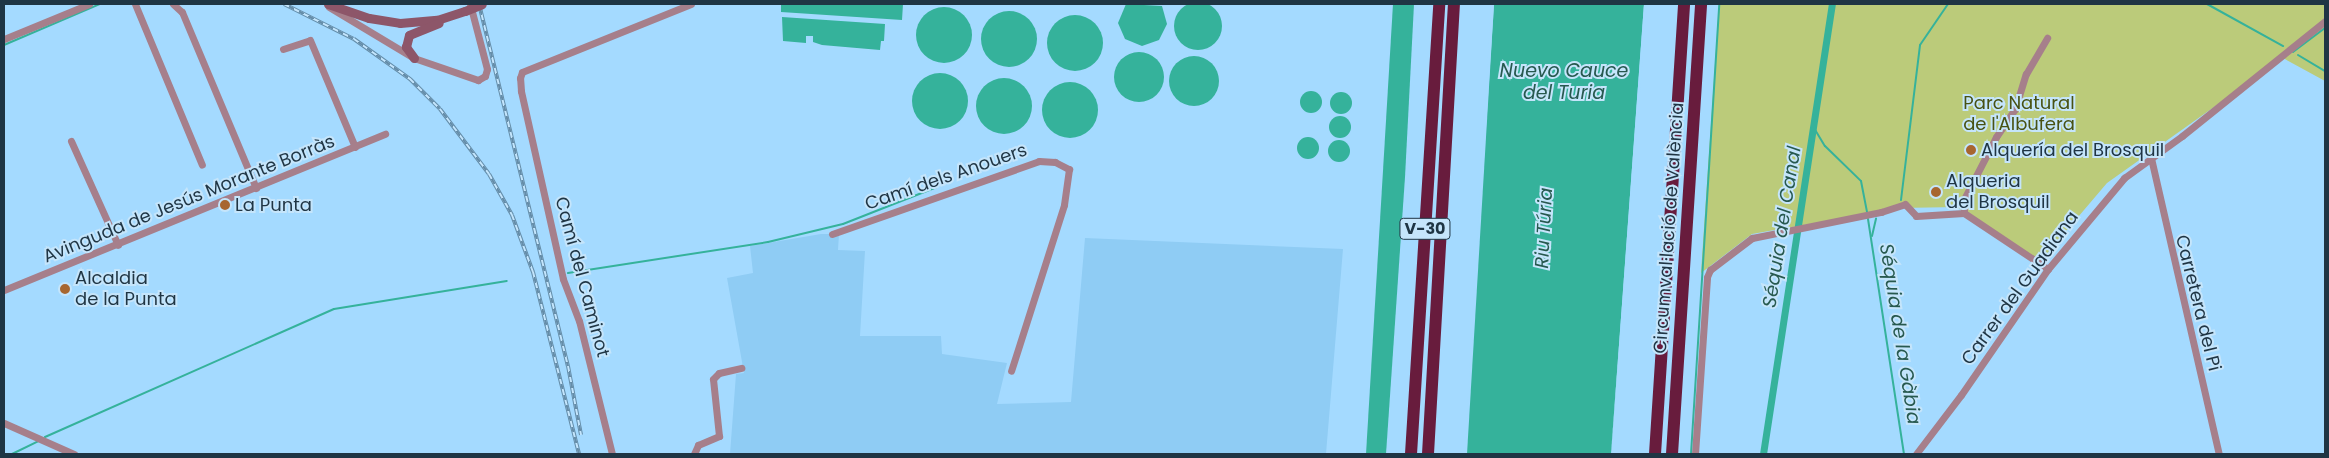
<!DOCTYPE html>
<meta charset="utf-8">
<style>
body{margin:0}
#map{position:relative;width:2329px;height:458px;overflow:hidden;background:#a4daff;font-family:Poppins,sans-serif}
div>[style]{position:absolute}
.built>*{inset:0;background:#8fccf4}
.green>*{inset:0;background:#bbcb7a}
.water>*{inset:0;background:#35b29b}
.round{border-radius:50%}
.pier>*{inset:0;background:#a4daff}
.stream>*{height:2px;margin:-1px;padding:0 1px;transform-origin:1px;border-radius:1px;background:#35b29b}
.canal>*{height:7px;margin:-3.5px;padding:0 3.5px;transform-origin:3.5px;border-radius:3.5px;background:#35b29b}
.street>*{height:7px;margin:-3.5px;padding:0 3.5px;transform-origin:3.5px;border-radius:3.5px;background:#a67f8b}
.secondary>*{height:9px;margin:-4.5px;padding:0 4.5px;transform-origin:4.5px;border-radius:4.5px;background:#8d5669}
.highway>*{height:12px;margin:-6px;padding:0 6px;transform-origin:6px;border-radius:6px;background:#681c3d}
.rail>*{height:4px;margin-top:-2px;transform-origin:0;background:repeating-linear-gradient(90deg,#c5e5fb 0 5.5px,#658ca7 0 11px);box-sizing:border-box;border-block:1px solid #658ca7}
.secondary-bridge>*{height:9px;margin:-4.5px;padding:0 4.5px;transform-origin:4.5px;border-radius:4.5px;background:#8d5669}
.dots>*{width:14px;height:14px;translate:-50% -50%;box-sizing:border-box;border:2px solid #c5e5fb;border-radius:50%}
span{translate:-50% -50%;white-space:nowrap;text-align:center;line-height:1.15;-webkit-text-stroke:4px #c5e5fb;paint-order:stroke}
.shield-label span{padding:1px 4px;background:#c5e5fb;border:1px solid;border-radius:4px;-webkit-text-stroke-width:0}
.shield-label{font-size:16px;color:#1f3544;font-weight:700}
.park-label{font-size:18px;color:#485213}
.poi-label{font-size:18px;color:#1f3544}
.left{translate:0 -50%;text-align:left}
.street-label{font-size:18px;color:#1f3544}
.water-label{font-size:19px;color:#27594f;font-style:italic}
.frame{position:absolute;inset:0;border:5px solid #1f3544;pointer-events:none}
</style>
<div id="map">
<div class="built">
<div style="clip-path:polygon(821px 234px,839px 234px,838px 250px,865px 251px,860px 336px,941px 336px,942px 354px,1007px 363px,997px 404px,1071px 402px,1085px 238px,1343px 249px,1326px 454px,730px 454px,736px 374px,744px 373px,727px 278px,753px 273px,750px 246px)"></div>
</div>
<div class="green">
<div style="clip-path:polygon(1719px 4px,2325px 4px,2325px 81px,2283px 58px,2107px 183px,2038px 264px,1957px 207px,1900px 208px,1752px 234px,1701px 273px)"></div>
</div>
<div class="water">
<div class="round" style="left:1174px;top:2px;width:48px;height:48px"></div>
<div style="clip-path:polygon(781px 4px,903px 4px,902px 20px,781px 12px)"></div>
<div style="clip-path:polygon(1126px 4px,1162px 6px,1167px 24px,1159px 40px,1142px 46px,1125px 39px,1118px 23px)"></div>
<div style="clip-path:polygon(1393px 4px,1414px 4px,1405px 177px,1386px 454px,1366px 454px)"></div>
<div style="clip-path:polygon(1494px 4px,1644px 4px,1611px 454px,1467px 454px)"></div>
<div class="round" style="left:916px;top:7px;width:56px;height:56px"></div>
<div class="round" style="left:981px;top:11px;width:56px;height:56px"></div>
<div class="round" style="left:1047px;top:15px;width:56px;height:56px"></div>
<div style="clip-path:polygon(782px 17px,885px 24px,884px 41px,881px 41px,880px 50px,822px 45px,813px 42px,813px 36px,806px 36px,806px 43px,783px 41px)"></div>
<div class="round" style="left:1114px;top:52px;width:50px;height:50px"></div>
<div class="round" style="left:1169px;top:56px;width:50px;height:50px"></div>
<div class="round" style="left:912px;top:73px;width:56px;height:56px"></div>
<div class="round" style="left:976px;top:78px;width:56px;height:56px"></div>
<div class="round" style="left:1042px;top:82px;width:56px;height:56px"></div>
<div class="round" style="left:1300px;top:91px;width:22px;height:22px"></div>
<div class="round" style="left:1330px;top:92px;width:22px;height:22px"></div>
<div class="round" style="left:1329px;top:116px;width:22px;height:22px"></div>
<div class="round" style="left:1297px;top:137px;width:22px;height:22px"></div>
<div class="round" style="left:1328px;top:140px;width:22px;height:22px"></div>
</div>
<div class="pier">
<div style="clip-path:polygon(1491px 4px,1494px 4px,1465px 454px,1467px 414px)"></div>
<div style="clip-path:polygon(1644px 4px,1647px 4px,1611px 454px)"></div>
</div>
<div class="stream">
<div style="left:2207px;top:4px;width:87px;rotate:28.9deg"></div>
<div style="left:4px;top:45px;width:104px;rotate:-23.1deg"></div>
<div style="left:2293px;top:52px;width:40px;rotate:-37deg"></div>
<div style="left:2298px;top:55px;width:31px;rotate:31deg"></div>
<div style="left:1814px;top:128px;width:21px;rotate:59deg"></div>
<div style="left:1825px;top:146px;width:50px;rotate:44.2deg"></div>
<div style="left:1861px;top:181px;width:32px;rotate:79deg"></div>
<div style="left:1901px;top:200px;width:156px;rotate:-83deg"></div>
<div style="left:1920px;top:45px;width:50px;rotate:-55.7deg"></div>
<div style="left:1868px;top:219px;width:237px;rotate:81.3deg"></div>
<div style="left:1872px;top:236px;width:18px;rotate:-77deg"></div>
<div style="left:568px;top:273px;width:202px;rotate:-8.8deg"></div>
<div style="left:768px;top:242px;width:77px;rotate:-13.5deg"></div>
<div style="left:843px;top:224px;width:101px;rotate:-21.5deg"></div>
<div style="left:45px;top:437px;width:316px;rotate:-23.9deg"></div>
<div style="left:334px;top:309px;width:175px;rotate:-9.2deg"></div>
<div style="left:12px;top:454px;width:30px;rotate:-26deg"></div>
<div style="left:1691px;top:454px;width:451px;rotate:-86.4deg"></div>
</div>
<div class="canal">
<div style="left:1763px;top:454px;width:455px;rotate:-81.3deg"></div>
</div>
<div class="street">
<div style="left:135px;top:4px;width:174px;rotate:67.4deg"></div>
<div style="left:173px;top:4px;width:12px;rotate:42deg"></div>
<div style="left:182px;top:12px;width:191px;rotate:67.2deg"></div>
<div style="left:329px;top:7px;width:99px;rotate:31deg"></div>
<div style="left:414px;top:58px;width:68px;rotate:19deg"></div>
<div style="left:478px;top:80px;width:8px;rotate:-30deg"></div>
<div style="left:485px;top:76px;width:7px;rotate:-74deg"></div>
<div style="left:487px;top:69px;width:67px;rotate:-104.7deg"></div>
<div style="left:4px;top:39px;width:92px;rotate:-22.4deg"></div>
<div style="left:283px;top:49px;width:28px;rotate:-18deg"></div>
<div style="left:310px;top:40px;width:116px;rotate:67.2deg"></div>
<div style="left:71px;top:141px;width:114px;rotate:65.7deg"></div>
<div style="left:2151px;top:158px;width:304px;rotate:77.1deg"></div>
<div style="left:1964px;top:213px;width:14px;rotate:-90deg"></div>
<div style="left:1964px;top:199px;width:70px;rotate:-62.7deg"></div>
<div style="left:1996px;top:137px;width:34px;rotate:-56deg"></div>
<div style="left:2015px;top:109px;width:37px;rotate:-73deg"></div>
<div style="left:2026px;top:74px;width:42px;rotate:-59.7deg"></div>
<div style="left:832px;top:234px;width:219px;rotate:-19.4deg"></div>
<div style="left:1039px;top:161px;width:16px;rotate:4deg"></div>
<div style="left:1055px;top:162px;width:16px;rotate:27deg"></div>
<div style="left:1069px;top:169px;width:36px;rotate:98deg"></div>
<div style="left:1064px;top:205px;width:174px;rotate:107.7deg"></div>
<div style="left:4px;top:290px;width:412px;rotate:-22.3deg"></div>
<div style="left:4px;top:423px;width:77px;rotate:23.9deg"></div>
<div style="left:612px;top:454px;width:137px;rotate:-103.9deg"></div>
<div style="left:579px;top:321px;width:45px;rotate:-110.9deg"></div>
<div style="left:563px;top:279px;width:193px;rotate:-102.6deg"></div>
<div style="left:521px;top:91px;width:13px;rotate:-94deg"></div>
<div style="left:520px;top:78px;width:6px;rotate:-72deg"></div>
<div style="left:522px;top:72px;width:182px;rotate:-21.9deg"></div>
<div style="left:694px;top:454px;width:10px;rotate:-66deg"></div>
<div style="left:698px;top:445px;width:23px;rotate:-23deg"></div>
<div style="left:719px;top:436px;width:57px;rotate:-96deg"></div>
<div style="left:713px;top:379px;width:8px;rotate:-45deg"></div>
<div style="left:719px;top:373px;width:23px;rotate:-13deg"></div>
<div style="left:1695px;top:454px;width:177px;rotate:-86.1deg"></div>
<div style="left:1707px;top:277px;width:8px;rotate:-67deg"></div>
<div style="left:1710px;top:270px;width:53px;rotate:-37.3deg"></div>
<div style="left:1752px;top:238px;width:132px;rotate:-11.4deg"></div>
<div style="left:1881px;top:212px;width:25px;rotate:-18deg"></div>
<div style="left:1905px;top:204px;width:16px;rotate:47deg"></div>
<div style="left:1916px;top:216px;width:48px;rotate:-3.6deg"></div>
<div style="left:1964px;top:213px;width:101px;rotate:33.7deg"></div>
<div style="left:1916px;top:454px;width:74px;rotate:-52.7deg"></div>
<div style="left:1961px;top:395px;width:153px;rotate:-55.4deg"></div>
<div style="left:2048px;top:269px;width:119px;rotate:-50.1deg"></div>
<div style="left:2124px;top:178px;width:72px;rotate:-35.9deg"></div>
<div style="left:2182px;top:136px;width:184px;rotate:-38.8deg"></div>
</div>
<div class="secondary">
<div style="left:328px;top:4px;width:43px;rotate:18.9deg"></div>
<div style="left:369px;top:18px;width:31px;rotate:9deg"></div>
<div style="left:400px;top:23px;width:37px;rotate:-5deg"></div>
<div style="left:437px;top:20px;width:29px;rotate:-18deg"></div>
<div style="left:414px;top:58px;width:14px;rotate:-126deg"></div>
<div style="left:406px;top:47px;width:12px;rotate:-76deg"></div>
<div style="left:409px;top:35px;width:32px;rotate:-22deg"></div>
</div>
<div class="highway">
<div style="left:1411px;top:454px;width:451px;rotate:-86.4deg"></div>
<div style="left:1428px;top:454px;width:451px;rotate:-86.7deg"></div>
<div style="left:1655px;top:454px;width:451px;rotate:-86.3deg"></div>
<div style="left:1672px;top:454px;width:451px;rotate:-86.3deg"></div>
</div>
<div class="rail">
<div style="left:284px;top:4px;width:78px;rotate:26.6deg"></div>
<div style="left:354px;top:39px;width:69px;rotate:35.5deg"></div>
<div style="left:410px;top:79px;width:42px;rotate:45deg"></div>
<div style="left:440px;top:109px;width:81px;rotate:53deg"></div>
<div style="left:489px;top:174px;width:47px;rotate:60.7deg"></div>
<div style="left:512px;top:215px;width:61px;rotate:69.8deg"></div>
<div style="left:533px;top:272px;width:188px;rotate:75.8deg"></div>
<div style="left:479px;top:4px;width:373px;rotate:76.2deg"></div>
<div style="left:568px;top:366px;width:70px;rotate:79.3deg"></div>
</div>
<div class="secondary-bridge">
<div style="left:465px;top:11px;width:18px;rotate:-22deg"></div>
</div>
<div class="dots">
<div style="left:1971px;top:150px;background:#a76630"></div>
<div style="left:1936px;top:192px;background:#a76630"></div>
<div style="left:225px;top:205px;background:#a76630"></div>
<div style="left:65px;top:289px;background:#a76630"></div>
</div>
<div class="shield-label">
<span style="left:1425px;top:229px">V-30</span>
</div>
<div class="park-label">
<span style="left:2019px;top:114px">Parc Natural<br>de l'Albufera</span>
</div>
<div class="poi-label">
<span class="left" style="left:1981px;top:150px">Alquería del Brosquil</span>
<span class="left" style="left:1946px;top:192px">Alqueria<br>del Brosquil</span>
<span class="left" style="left:235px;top:205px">La Punta</span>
<span class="left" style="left:75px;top:289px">Alcaldia<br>de la Punta</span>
</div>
<div class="street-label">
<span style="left:946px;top:177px;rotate:-19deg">Camí dels Anouers</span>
<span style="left:189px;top:199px;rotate:-22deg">Avinguda de Jesús Morante Borràs</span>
<span style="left:1669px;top:228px;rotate:-86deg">Circumval·lació de València</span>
<span style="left:582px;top:277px;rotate:75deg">Camí del Caminot</span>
<span style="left:2020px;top:288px;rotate:-54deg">Carrer del Guadiana</span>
<span style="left:2198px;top:303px;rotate:76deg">Carretera del Pi</span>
</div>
<div class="water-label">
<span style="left:1564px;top:82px">Nuevo Cauce<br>del Turia</span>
<span style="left:1782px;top:227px;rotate:-81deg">Séquia del Canal</span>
<span style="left:1544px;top:228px;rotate:-87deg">Riu Túria</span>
<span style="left:1900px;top:334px;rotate:81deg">Séquia de la Gàbia</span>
</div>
<div class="frame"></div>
</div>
